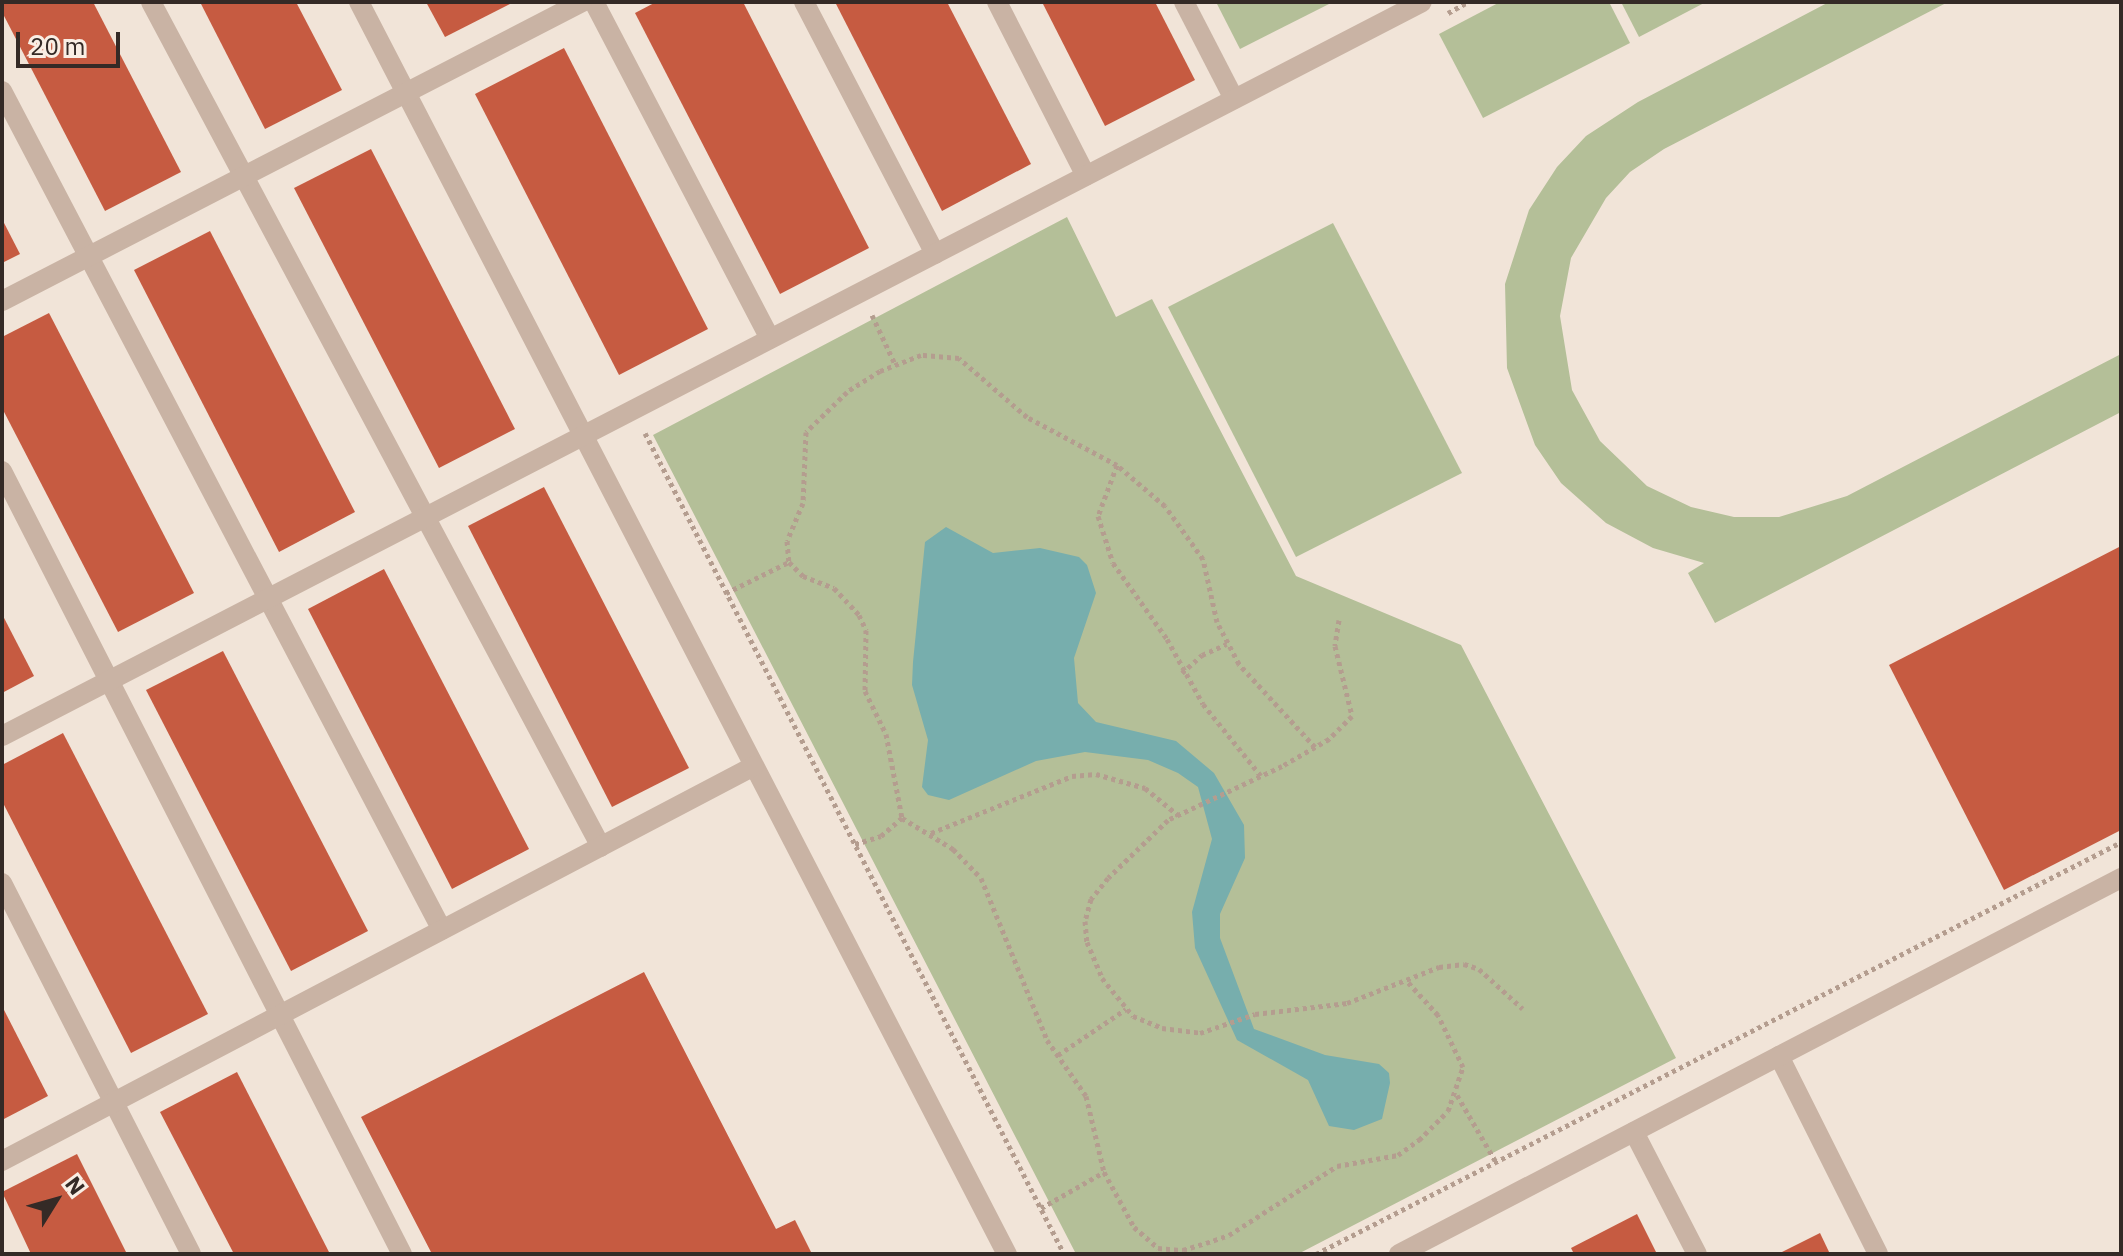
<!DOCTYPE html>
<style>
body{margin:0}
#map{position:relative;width:2123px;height:1256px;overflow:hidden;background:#f1e4d8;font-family:"IBM Plex Sans",sans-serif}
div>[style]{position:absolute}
.green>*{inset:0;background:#b4bf98}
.water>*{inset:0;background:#77aead}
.building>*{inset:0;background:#c65b41}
.path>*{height:5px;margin-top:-2.5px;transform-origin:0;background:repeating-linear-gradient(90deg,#b49d8f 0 4px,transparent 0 8px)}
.minor>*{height:20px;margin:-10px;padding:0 10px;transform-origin:10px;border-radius:10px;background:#c9b3a4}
span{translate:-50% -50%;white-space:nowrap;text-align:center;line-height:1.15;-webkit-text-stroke:7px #f9eee4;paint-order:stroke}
.frame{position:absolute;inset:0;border:4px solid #342a26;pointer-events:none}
.north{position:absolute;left:16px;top:1160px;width:80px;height:80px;-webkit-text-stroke:6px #f9eee4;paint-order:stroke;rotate:53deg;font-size:22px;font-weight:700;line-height:32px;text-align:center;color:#342a26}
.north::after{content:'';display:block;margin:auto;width:28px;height:36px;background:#342a26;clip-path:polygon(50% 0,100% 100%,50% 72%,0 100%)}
.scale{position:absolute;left:16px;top:32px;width:104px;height:36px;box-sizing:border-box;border:4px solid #342a26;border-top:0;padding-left:10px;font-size:24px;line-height:28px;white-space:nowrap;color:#342a26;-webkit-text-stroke:6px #f9eee4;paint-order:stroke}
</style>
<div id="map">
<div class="green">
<div style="clip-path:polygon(1216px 2px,1333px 2px,1240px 49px)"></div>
<div style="clip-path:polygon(1500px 2px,1609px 2px,1630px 43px,1483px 118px,1439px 34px)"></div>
<div style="clip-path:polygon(1621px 2px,1706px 2px,1639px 37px)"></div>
<div style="clip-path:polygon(1829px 2px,1948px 2px,1664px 149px,1630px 172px,1606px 198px,1571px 258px,1560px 316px,1572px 390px,1600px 441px,1647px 486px,1691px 507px,1734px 517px,1779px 517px,1847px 496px,2121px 354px,2121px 412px,1715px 623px,1688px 573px,1704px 563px,1653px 548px,1606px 523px,1561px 483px,1535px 445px,1507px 368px,1505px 284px,1529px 210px,1557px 167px,1586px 136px,1638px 102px)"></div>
<div style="clip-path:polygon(1067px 217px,1116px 317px,1152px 299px,1296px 576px,1461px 645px,1676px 1058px,1298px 1254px,1076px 1254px,653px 435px)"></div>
<div style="clip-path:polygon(1333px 223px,1462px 473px,1296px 557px,1168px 307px)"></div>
</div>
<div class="water">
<div style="clip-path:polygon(946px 527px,993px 553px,1040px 548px,1079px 557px,1087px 565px,1096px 593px,1074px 658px,1078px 703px,1096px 722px,1176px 741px,1214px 773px,1244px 825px,1245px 858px,1220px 914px,1220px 938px,1254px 1029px,1325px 1055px,1379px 1064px,1389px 1073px,1390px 1083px,1382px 1119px,1354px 1130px,1329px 1126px,1308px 1080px,1237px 1040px,1195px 948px,1192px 912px,1212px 839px,1198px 787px,1178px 773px,1148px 760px,1085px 752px,1036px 761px,949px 800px,928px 795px,922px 787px,928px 740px,912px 685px,913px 662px,925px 542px)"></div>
</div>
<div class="building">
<div style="clip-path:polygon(2px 2px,93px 2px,181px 172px,105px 211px,2px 12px)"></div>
<div style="clip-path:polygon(200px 2px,296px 2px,342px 90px,265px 129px)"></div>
<div style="clip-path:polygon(426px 2px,514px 2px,445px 37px)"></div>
<div style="clip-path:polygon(656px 2px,743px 2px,869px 248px,780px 294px,635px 13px)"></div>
<div style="clip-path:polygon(835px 2px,947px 2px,1031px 164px,942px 211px)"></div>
<div style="clip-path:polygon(1042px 2px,1155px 2px,1195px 80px,1105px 126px)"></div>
<div style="clip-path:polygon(564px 48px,708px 329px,619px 375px,475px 94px)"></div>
<div style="clip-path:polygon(371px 149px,515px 429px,439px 468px,294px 188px)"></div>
<div style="clip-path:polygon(2px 219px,20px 254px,2px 263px)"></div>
<div style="clip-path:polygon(210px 231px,355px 512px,279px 552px,134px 270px)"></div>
<div style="clip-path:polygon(49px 313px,194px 593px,118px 632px,2px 408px,2px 337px)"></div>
<div style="clip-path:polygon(544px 487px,689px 768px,612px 807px,468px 526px)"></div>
<div style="clip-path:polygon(2121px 546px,2121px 830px,2004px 890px,1889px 665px)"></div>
<div style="clip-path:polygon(384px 569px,529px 849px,452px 889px,308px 609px)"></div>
<div style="clip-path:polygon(2px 614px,34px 676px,2px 693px)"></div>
<div style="clip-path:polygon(223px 651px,368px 931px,291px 971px,146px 690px)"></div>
<div style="clip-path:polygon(63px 733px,208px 1014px,131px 1053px,2px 801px,2px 765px)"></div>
<div style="clip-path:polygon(644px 972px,776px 1229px,795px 1220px,812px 1254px,432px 1254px,361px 1117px)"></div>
<div style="clip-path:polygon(2px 1006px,48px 1096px,2px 1120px)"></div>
<div style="clip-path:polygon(237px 1072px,330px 1254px,234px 1254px,160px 1112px)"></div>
<div style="clip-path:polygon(77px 1154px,127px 1254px,31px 1254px,2px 1192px)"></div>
<div style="clip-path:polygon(1637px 1214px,1657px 1254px,1574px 1254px,1571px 1248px)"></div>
<div style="clip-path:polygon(1820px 1233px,1830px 1254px,1778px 1254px)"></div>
</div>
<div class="path">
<div style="left:1448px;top:13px;width:23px;rotate:-29deg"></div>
<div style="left:872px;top:315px;width:54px;rotate:64.9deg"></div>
<div style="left:645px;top:433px;width:922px;rotate:62.96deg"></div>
<div style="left:1117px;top:465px;width:54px;rotate:110.4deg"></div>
<div style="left:1098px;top:516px;width:49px;rotate:72.3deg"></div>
<div style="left:1113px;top:563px;width:93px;rotate:54.6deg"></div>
<div style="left:1167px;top:639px;width:74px;rotate:61deg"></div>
<div style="left:1203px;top:704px;width:92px;rotate:51.1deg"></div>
<div style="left:726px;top:593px;width:70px;rotate:-26.2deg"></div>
<div style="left:1339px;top:620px;width:26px;rotate:99deg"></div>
<div style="left:1335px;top:646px;width:72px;rotate:76.3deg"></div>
<div style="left:1352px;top:716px;width:33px;rotate:135deg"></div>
<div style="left:1329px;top:739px;width:54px;rotate:150.1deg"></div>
<div style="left:1282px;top:766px;width:126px;rotate:154.7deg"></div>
<div style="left:1168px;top:820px;width:83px;rotate:136deg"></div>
<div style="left:1108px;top:878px;width:27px;rotate:129deg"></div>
<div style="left:1091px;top:899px;width:23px;rotate:105deg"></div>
<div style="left:1085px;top:921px;width:21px;rotate:85deg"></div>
<div style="left:1087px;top:942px;width:39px;rotate:67deg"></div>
<div style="left:1102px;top:978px;width:49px;rotate:50.8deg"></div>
<div style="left:1133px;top:1016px;width:31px;rotate:22deg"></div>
<div style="left:1162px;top:1028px;width:38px;rotate:7deg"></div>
<div style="left:1200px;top:1033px;width:58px;rotate:-19.1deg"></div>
<div style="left:1255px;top:1014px;width:93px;rotate:-6.8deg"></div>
<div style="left:1347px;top:1003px;width:99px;rotate:-21.4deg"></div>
<div style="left:1439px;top:967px;width:25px;rotate:-7deg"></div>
<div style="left:1464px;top:964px;width:16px;rotate:18deg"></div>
<div style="left:1479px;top:969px;width:59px;rotate:42.3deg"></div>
<div style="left:1182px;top:673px;width:27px;rotate:-42deg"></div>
<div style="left:1202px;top:655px;width:27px;rotate:-24deg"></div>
<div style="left:1315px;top:747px;width:113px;rotate:-132.5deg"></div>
<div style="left:1239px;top:664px;width:47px;rotate:-117.6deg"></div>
<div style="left:1217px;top:622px;width:65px;rotate:-102.5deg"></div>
<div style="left:1203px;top:559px;width:65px;rotate:-125.6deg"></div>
<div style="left:1165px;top:506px;width:63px;rotate:-139.5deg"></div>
<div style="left:1117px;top:465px;width:102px;rotate:-151.9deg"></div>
<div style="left:1027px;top:417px;width:90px;rotate:-139.1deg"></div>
<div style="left:959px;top:358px;width:38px;rotate:-175deg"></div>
<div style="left:921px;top:355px;width:44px;rotate:158.7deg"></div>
<div style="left:880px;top:371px;width:39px;rotate:148deg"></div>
<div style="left:847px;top:392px;width:57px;rotate:135.7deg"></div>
<div style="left:806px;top:432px;width:71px;rotate:92.4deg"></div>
<div style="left:803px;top:503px;width:41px;rotate:112.8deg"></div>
<div style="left:787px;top:541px;width:21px;rotate:85deg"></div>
<div style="left:789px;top:562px;width:20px;rotate:45deg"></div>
<div style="left:803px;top:576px;width:33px;rotate:21deg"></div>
<div style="left:834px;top:588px;width:37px;rotate:47deg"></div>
<div style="left:859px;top:615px;width:17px;rotate:65deg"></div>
<div style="left:866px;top:630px;width:61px;rotate:90.9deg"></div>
<div style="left:865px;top:691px;width:48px;rotate:64deg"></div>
<div style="left:886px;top:734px;width:86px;rotate:79.2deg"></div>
<div style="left:902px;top:818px;width:60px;rotate:31.3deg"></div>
<div style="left:953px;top:849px;width:40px;rotate:46deg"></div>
<div style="left:981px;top:878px;width:175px;rotate:67.8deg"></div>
<div style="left:1047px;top:1040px;width:68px;rotate:55.1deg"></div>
<div style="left:1086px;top:1096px;width:78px;rotate:76.7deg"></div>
<div style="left:1104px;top:1172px;width:63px;rotate:61.4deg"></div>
<div style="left:1134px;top:1227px;width:32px;rotate:41deg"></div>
<div style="left:1158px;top:1248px;width:25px;rotate:5deg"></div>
<div style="left:1183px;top:1250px;width:24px;rotate:-17deg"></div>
<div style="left:1206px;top:1243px;width:24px;rotate:-19deg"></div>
<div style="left:1229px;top:1235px;width:128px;rotate:-32.6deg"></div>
<div style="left:1337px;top:1166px;width:62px;rotate:-10.2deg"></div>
<div style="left:1398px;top:1155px;width:26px;rotate:-36deg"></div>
<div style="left:1419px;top:1140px;width:41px;rotate:-45deg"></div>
<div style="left:1448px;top:1111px;width:46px;rotate:-71.2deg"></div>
<div style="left:1463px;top:1067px;width:58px;rotate:-115.7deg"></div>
<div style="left:1438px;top:1015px;width:47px;rotate:-132.4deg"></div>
<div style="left:931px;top:833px;width:152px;rotate:-22deg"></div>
<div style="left:1072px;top:776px;width:24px;rotate:-5deg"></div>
<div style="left:1096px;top:774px;width:51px;rotate:15.9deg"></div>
<div style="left:1145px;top:788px;width:43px;rotate:39.3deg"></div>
<div style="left:855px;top:844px;width:27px;rotate:-17deg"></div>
<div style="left:881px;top:836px;width:28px;rotate:-41deg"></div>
<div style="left:1058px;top:1055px;width:82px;rotate:-34.1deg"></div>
<div style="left:1457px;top:1095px;width:78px;rotate:59.8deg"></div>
<div style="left:1041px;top:1208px;width:73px;rotate:-29.7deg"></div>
<div style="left:1316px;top:1254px;width:904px;rotate:-27.1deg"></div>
</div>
<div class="minor">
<div style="left:151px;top:2px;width:957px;rotate:61.96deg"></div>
<div style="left:359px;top:2px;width:1410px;rotate:62.64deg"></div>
<div style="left:594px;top:2px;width:380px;rotate:62.4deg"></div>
<div style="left:804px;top:2px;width:284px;rotate:62.5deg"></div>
<div style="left:997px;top:2px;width:195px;rotate:62.9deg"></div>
<div style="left:1184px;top:2px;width:109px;rotate:62.7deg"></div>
<div style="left:2px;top:91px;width:947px;rotate:62.33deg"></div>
<div style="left:2px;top:301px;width:653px;rotate:-27.27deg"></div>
<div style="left:2px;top:471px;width:879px;rotate:62.94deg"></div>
<div style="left:2px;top:736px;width:1598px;rotate:-27.33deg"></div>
<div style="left:2px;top:883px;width:416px;rotate:63deg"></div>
<div style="left:1779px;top:1056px;width:221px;rotate:63.4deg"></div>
<div style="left:1634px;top:1132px;width:137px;rotate:62.7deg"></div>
<div style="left:2px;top:1161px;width:849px;rotate:-27.71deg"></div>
<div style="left:1399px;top:1254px;width:814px;rotate:-27.51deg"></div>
</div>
<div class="frame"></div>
<div class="north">N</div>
<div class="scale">20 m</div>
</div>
